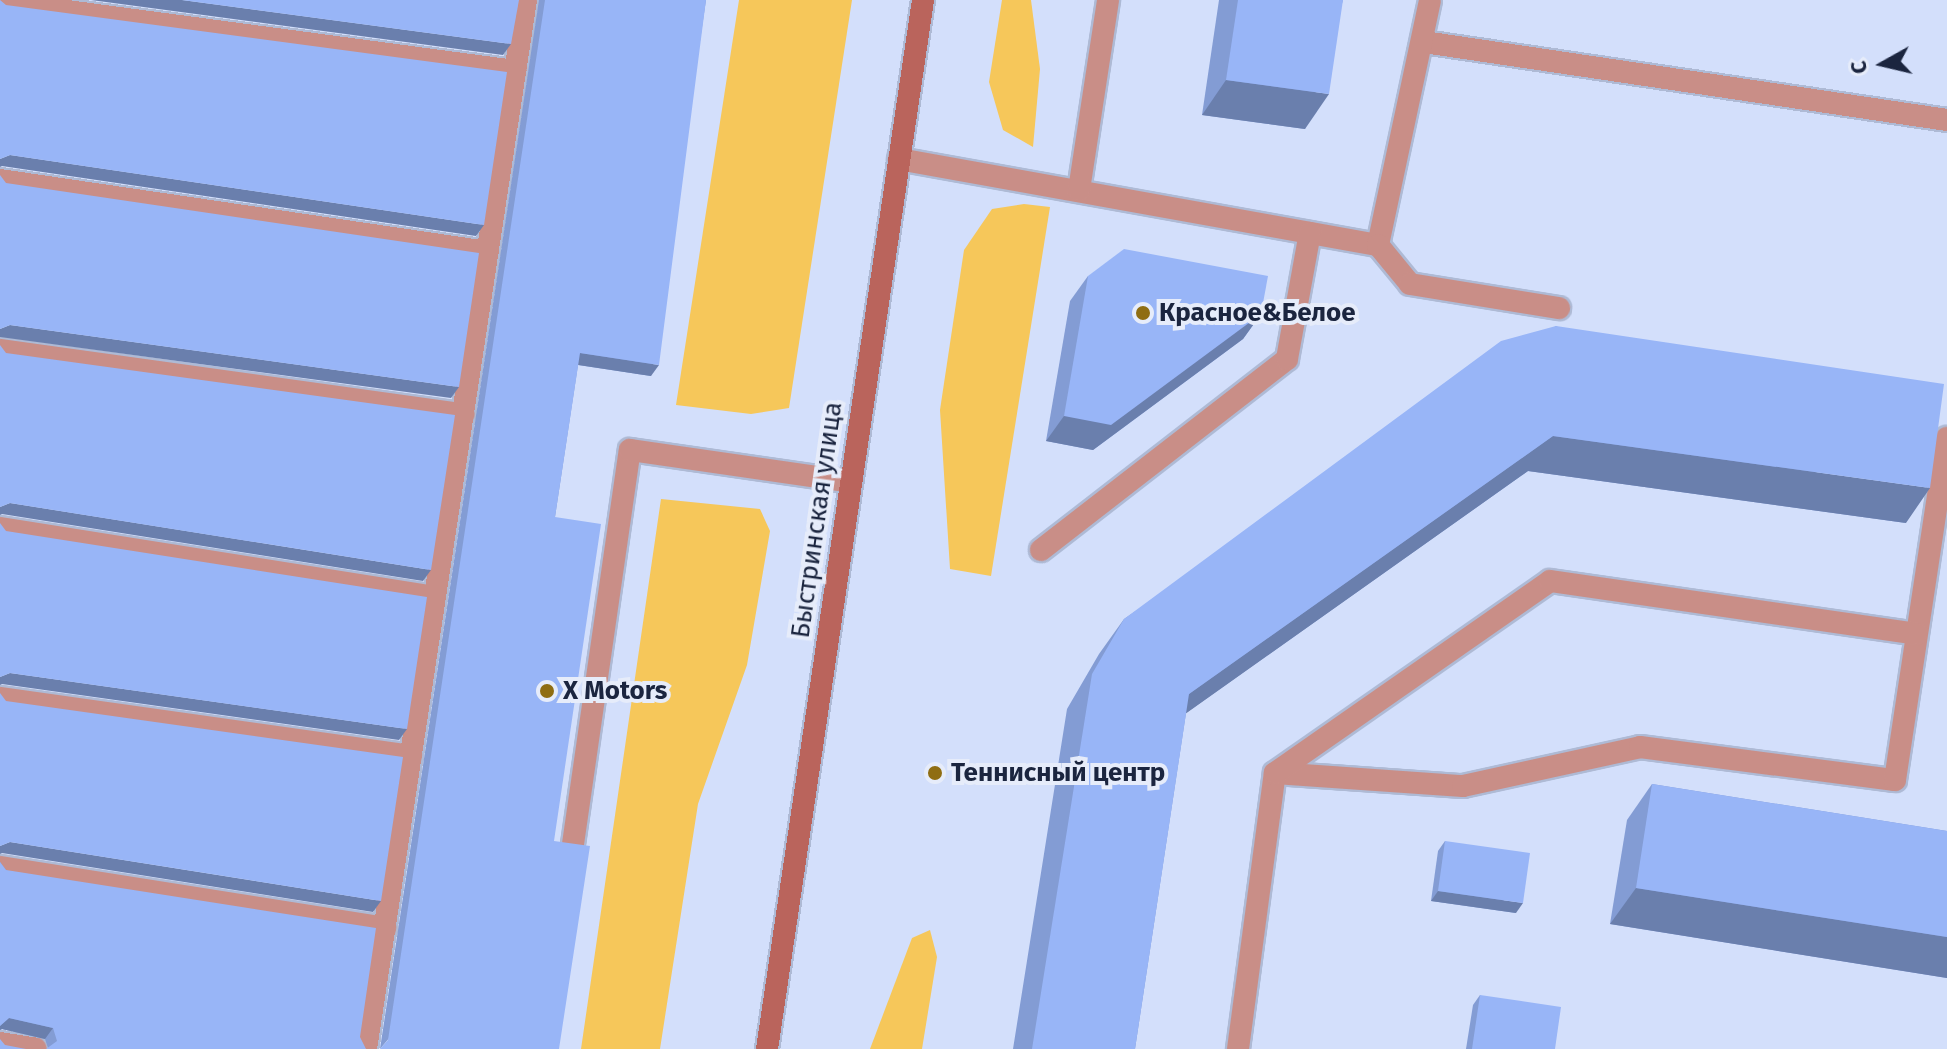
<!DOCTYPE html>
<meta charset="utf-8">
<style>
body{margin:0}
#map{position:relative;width:1947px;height:1049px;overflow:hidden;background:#d3dffb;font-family:"Fira Sans",sans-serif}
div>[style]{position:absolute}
.green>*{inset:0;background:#f6c75a}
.roads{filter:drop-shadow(2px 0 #aebad5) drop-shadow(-2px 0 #aebad5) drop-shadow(0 2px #aebad5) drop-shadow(0 -2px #aebad5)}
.service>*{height:22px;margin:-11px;padding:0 11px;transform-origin:11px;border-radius:11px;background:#c98e87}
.secondary>*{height:22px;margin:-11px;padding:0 11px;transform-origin:11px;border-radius:11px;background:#ba645c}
.wall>*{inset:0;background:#839cd4}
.shaded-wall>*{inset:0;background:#6a7fad}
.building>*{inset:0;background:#98b5f7}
.dots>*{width:22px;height:22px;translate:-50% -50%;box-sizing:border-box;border:4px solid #e6ecfa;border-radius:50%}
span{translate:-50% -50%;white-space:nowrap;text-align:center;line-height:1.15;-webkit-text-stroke:8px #e6ecfa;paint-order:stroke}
.poi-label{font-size:26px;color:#1b253f;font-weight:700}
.left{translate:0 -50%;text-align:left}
.street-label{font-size:26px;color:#1b253f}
.north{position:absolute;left:1843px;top:24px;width:80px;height:80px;-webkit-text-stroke:6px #e6ecfa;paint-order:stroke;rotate:262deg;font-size:22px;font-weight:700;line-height:32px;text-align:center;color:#1b253f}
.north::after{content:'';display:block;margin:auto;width:28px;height:36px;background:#1b253f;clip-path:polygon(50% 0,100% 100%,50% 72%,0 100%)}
</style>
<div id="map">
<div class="green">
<div style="clip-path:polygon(739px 0,852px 0,789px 408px,751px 414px,676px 405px)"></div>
<div style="clip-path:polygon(1002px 0,1031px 0,1040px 69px,1033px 147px,1003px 130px,989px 82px)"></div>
<div style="clip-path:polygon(1024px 204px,1050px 207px,991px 576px,950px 569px,940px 410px,964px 250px,992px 209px)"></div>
<div style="clip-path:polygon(661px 499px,760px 509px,770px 531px,747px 665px,698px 804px,660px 1049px,581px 1049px)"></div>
<div style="clip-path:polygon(930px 930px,937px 957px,922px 1049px,870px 1049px,912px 938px)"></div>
</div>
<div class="roads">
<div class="service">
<div style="left:0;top:2px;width:520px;rotate:7.63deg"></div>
<div style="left:1424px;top:42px;width:529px;rotate:8.48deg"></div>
<div style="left:899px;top:159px;width:487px;rotate:10.2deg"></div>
<div style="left:1378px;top:245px;width:250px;rotate:-78deg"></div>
<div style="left:0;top:180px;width:493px;rotate:8.4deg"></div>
<div style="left:1079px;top:190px;width:192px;rotate:-81.3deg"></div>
<div style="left:1378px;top:245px;width:50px;rotate:50.6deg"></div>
<div style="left:1410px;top:284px;width:151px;rotate:9.2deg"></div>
<div style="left:0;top:350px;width:468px;rotate:7.9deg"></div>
<div style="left:0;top:528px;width:440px;rotate:9deg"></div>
<div style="left:1041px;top:550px;width:311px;rotate:-37.8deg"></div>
<div style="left:1287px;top:359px;width:128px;rotate:-79.7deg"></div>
<div style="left:0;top:698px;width:415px;rotate:8deg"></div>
<div style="left:1275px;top:773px;width:188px;rotate:4deg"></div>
<div style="left:1463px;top:786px;width:181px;rotate:-12.4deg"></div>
<div style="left:1640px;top:747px;width:257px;rotate:7.4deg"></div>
<div style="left:1895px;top:780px;width:346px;rotate:-81.4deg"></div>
<div style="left:573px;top:844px;width:398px;rotate:-81.8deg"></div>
<div style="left:630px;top:450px;width:223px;rotate:8.2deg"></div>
<div style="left:0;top:867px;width:390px;rotate:9deg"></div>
<div style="left:0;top:1043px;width:36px;rotate:9deg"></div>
<div style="left:366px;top:1049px;width:1061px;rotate:-81.33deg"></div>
<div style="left:1238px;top:1049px;width:278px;rotate:-82.4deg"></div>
<div style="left:1275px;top:773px;width:335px;rotate:-34.9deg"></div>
<div style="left:1550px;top:581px;width:370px;rotate:8.2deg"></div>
</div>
<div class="secondary">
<div style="left:767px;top:1049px;width:1061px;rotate:-81.54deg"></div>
</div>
</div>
<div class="wall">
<div style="clip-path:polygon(539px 0,706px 0,651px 376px,578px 365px,555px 517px,554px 841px,380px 1049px)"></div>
<div style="clip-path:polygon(1219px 0,1343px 0,1305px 129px,1202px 115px)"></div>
<div style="clip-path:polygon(1088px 276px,1261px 314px,1243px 339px,1093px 450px,1046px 441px,1070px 301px)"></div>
<div style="clip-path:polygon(1556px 326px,1906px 523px,1528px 471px,1186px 713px,1135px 1049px,1013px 1049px,1067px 709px,1099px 654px,1124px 619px)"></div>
<div style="clip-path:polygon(1652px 784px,1947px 831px,1947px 978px,1610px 924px,1627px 820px)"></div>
<div style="clip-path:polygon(1445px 841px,1516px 913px,1431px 901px,1438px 851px)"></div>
<div style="clip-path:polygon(0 862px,6px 870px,360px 1037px,48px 1048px,45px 1039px,2px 1029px,0 1030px)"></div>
<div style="clip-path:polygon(1480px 995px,1555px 1049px,1466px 1049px,1473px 1005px)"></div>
</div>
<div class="shaded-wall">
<div style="clip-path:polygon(91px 0,182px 0,511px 44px,503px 55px)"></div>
<div style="clip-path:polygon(1226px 80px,1329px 94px,1305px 129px,1202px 115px)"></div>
<div style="clip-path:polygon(10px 155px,484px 225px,476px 236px,2px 166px,0 167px,0 159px)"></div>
<div style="clip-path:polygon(1261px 314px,1243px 339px,1093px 450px,1046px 441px,1064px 416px)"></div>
<div style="clip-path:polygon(10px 325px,459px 387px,451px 398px,0 337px,0 329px)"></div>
<div style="clip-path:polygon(580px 353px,659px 365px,651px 376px,572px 364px)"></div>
<div style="clip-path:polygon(1553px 436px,1930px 488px,1906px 523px,1528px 471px,1164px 729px,1189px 694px)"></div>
<div style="clip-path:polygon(10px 503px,431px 570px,423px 581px,2px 514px,0 515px,0 507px)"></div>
<div style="clip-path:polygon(10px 673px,407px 729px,399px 740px,2px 684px,0 685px,0 677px)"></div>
<div style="clip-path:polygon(10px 842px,381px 901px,373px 912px,2px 853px,0 854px,0 846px)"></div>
<div style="clip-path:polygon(1636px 888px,1947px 937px,1947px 978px,1610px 924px)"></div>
<div style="clip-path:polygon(1438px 891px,1523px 903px,1516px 913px,1431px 901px)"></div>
<div style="clip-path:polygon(9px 1018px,53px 1028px,45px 1039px,2px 1029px,0 1030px,0 1026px)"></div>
</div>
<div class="building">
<div style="clip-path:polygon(0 0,6px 5px,507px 72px,484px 225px,10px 155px,0 159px)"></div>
<div style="clip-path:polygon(182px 0,519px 0,511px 44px)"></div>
<div style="clip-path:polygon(545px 0,706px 0,659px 365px,580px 353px,555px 517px,601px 524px,554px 841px,590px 846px,559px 1049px,380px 1049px,388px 1040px)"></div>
<div style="clip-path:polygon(1238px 0,1343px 0,1329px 94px,1226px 80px)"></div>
<div style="clip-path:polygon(0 175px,6px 183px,479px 253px,459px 387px,10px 325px,0 329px)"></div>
<div style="clip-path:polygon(1124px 249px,1268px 276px,1261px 314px,1111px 425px,1064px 416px,1088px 276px)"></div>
<div style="clip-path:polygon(1556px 326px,1944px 384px,1930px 488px,1553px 436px,1189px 694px,1135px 1049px,1032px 1049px,1092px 674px,1124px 619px,1501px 341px)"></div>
<div style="clip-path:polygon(0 345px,6px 353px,455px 415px,431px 570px,10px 503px,0 507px)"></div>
<div style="clip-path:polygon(0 523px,6px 531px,427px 597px,407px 729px,10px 673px,0 677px)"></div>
<div style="clip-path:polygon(0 693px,6px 701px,403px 757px,381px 901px,10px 842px,0 846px)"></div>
<div style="clip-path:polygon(1652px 784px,1947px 831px,1947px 937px,1636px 888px)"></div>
<div style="clip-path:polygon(1445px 841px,1530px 853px,1523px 903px,1438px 891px)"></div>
<div style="clip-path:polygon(0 862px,6px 870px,376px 928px,360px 1037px,366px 1049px,46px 1049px,57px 1041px,53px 1028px,9px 1018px,0 1026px)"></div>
<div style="clip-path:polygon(1480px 995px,1561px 1007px,1555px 1049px,1472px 1049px)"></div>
<div style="clip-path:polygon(0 1039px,5px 1045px,26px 1049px,0 1049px)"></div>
</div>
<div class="dots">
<div style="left:1143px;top:313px;background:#8f6d12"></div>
<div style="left:547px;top:691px;background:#8f6d12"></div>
<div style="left:935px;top:773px;background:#8f6d12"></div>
</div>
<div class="poi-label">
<span class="left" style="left:1159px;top:313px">Красное&amp;Белое</span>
<span class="left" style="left:563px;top:691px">X Motors</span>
<span class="left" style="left:951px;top:773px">Теннисный центр</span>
</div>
<div class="street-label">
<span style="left:817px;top:520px;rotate:-82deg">Быстринская улица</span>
</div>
<div class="north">С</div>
</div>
